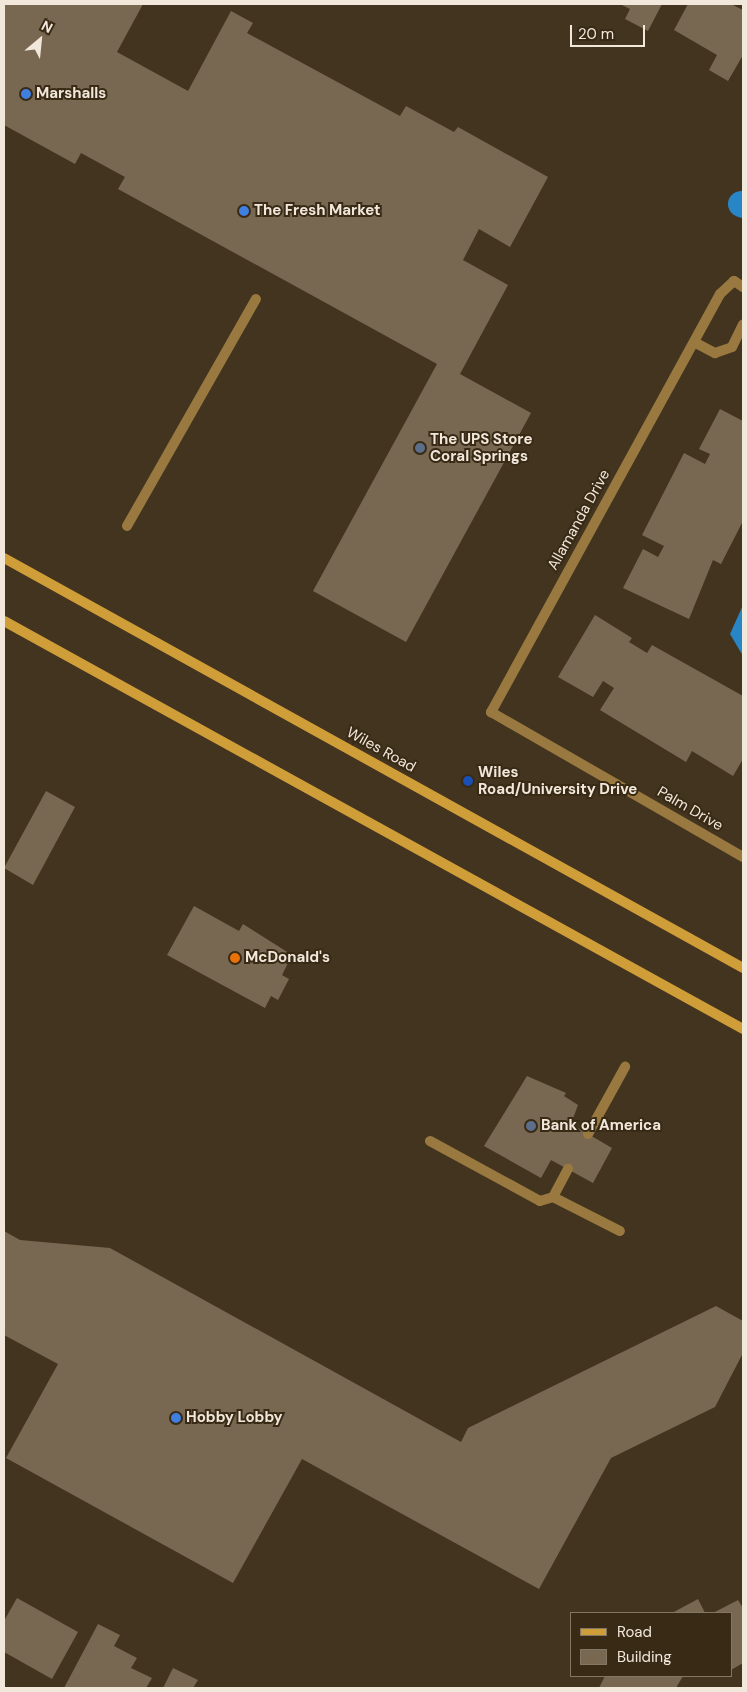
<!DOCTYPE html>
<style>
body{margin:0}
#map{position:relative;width:747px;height:1692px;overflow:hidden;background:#43341f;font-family:"DM Sans",sans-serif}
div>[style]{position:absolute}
.water>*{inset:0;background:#2886c6}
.canal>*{height:26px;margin:-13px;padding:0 13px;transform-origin:13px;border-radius:13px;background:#2886c6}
.building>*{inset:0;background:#796851}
.service>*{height:10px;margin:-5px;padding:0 5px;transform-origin:5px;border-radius:5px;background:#997940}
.minor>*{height:10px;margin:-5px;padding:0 5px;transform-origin:5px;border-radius:5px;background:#997940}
.secondary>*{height:10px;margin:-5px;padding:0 5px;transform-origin:5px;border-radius:5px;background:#d09e39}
.dots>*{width:14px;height:14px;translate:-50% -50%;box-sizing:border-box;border:2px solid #382a15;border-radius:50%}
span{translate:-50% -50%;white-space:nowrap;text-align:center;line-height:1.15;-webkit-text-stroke:4px #382a15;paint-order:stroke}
.poi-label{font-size:15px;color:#f1e7da;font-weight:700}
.left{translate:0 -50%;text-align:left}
.street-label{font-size:15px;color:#f1e7da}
.frame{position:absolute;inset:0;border:5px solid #f1e7da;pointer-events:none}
.legend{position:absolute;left:570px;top:1612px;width:162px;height:65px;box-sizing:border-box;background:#382a15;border:1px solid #827664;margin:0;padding:6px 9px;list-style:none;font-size:15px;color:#f1e7da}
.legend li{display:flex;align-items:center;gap:10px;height:25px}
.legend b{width:25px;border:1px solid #827664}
.north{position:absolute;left:15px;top:15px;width:50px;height:50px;-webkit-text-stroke:4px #382a15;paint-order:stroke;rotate:28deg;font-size:14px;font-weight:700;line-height:20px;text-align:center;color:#f1e7da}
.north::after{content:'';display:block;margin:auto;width:18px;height:22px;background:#f1e7da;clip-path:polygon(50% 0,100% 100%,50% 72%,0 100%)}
.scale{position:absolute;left:570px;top:25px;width:75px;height:22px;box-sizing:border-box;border:2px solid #f1e7da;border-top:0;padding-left:6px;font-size:15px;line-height:18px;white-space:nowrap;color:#f1e7da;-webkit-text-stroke:4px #382a15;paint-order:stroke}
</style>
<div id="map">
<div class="water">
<div style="clip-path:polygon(743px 605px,743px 656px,730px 634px)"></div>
</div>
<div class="canal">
<div style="left:741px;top:204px;width:2px;rotate:27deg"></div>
</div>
<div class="building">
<div style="clip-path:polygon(4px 4px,143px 4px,117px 52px,188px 91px,231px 11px,253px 23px,247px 33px,400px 116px,406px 106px,454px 132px,458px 127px,548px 177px,510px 247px,479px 229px,463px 260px,508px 285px,460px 374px,531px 413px,406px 642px,313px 591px,437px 364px,118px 189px,125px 177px,81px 153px,75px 164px,4px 125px)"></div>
<div style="clip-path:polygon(620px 4px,662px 4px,648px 31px,625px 19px,630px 9px)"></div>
<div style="clip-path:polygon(688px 4px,731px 4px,743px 10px,743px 55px,728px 81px,709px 70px,717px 55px,674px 30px)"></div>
<div style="clip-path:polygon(720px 409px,743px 421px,743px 521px,721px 564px,713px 560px,689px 619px,623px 588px,643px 549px,658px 557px,664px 546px,642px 535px,684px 453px,705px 464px,710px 454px,699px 449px)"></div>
<div style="clip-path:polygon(595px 615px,632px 638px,629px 642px,647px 653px,652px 645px,743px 696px,743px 759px,733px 776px,692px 751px,686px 762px,600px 710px,614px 688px,603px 681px,593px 697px,558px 677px)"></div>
<div style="clip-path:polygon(46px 791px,75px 807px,33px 885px,4px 868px)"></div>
<div style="clip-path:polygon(194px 906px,239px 931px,243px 924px,292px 955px,282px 975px,289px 979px,278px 1000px,271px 996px,265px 1008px,167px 955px)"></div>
<div style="clip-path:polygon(527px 1076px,566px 1093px,564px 1096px,578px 1105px,571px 1124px,612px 1148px,593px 1183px,551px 1160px,541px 1178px,484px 1146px)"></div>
<div style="clip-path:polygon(4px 1231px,20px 1240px,110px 1248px,461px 1442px,468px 1428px,716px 1306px,743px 1321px,743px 1353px,715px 1407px,611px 1458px,539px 1589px,302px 1459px,233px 1583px,6px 1458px,58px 1364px,4px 1335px)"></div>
<div style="clip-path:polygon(17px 1598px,78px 1632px,52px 1679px,4px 1652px,4px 1621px)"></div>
<div style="clip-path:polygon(698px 1599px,705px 1613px,672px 1613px)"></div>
<div style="clip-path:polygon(738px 1600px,743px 1608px,743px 1663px,731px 1670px,731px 1613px,713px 1613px)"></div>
<div style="clip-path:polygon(98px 1624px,120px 1635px,114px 1646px,137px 1658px,131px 1668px,152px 1678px,146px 1688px,64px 1688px)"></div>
<div style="clip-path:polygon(173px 1668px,198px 1680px,193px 1688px,163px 1688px)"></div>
<div style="clip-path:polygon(605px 1676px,683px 1676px,676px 1688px,599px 1688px)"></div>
</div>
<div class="service">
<div style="left:127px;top:526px;width:261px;rotate:-60.4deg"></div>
<div style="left:588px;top:1134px;width:77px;rotate:-61.1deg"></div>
<div style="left:430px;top:1141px;width:125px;rotate:28.6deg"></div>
<div style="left:540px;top:1201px;width:14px;rotate:-17deg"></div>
<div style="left:553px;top:1197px;width:32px;rotate:-62deg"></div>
<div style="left:553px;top:1197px;width:75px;rotate:26.9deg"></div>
</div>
<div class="minor">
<div style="left:743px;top:287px;width:11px;rotate:-146deg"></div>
<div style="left:734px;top:281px;width:19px;rotate:137deg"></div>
<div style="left:720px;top:294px;width:477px;rotate:118.7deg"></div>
<div style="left:491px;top:712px;width:291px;rotate:29.9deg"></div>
<div style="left:694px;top:342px;width:24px;rotate:28deg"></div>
<div style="left:715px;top:353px;width:18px;rotate:-19deg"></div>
<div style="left:732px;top:347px;width:25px;rotate:-64deg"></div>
</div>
<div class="secondary">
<div style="left:4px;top:558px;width:845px;rotate:29.02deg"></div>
<div style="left:4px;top:621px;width:844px;rotate:28.9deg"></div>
</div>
<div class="dots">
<div style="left:26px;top:94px;background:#3f7fe0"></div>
<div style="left:244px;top:211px;background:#3f7fe0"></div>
<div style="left:420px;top:448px;background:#5c6f8a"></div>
<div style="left:468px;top:781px;background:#1a4fb4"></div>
<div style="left:235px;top:958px;background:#e8710a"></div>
<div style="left:531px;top:1126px;background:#5c6f8a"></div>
<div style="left:176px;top:1418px;background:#3f7fe0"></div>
</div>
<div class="poi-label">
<span class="left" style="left:36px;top:94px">Marshalls</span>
<span class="left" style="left:254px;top:211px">The Fresh Market</span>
<span class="left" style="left:430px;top:448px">The UPS Store<br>Coral Springs</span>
<span class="left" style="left:478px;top:781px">Wiles<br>Road/University Drive</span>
<span class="left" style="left:245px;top:958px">McDonald's</span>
<span class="left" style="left:541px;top:1126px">Bank of America</span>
<span class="left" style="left:186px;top:1418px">Hobby Lobby</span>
</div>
<div class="street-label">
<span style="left:579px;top:520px;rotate:-61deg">Allamanda Drive</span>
<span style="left:381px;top:750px;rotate:29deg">Wiles Road</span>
<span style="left:690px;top:809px;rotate:30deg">Palm Drive</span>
</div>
<div class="frame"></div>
<ul class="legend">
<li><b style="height:6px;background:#d09e39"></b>Road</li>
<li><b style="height:14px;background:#796851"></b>Building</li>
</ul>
<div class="north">N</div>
<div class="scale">20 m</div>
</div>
